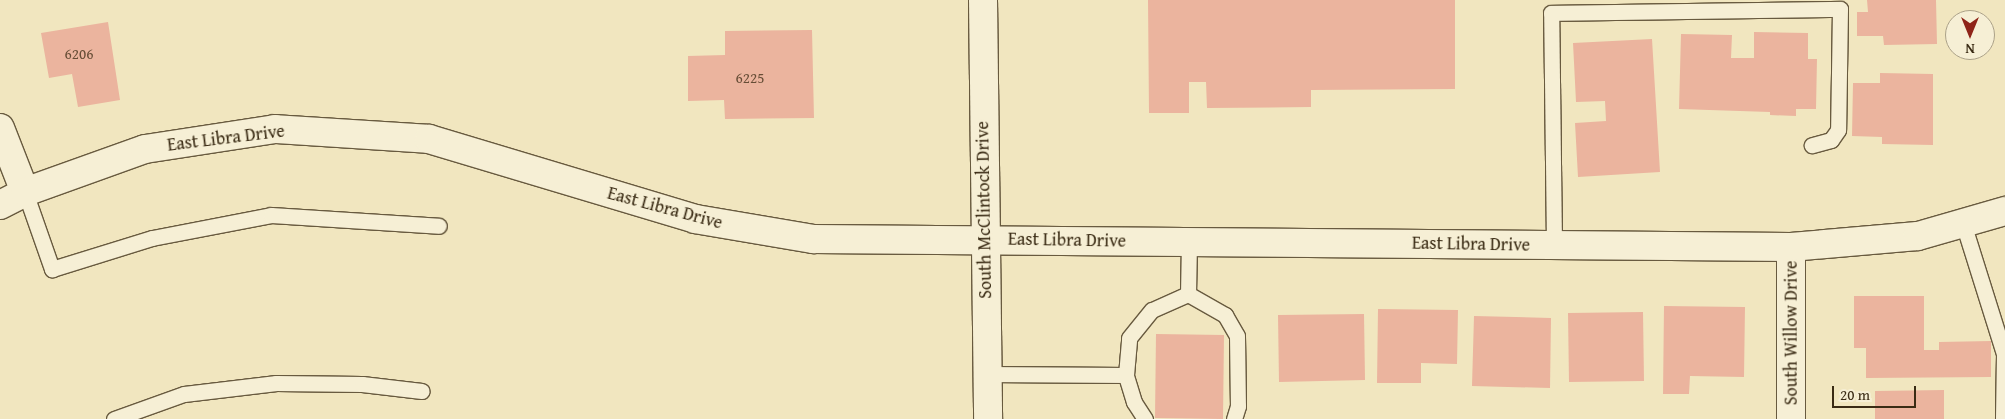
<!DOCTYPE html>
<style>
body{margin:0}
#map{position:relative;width:2005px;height:419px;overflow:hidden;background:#f1e6bf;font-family:"Gentium Book Plus",serif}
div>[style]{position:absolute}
.building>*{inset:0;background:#ebb49e}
.roads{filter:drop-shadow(1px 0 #685a3f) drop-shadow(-1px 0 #685a3f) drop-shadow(0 1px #685a3f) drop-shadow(0 -1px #685a3f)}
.service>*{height:15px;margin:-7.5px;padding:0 7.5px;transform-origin:7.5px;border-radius:7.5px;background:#f6efd5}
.minor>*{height:28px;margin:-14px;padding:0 14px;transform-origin:14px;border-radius:14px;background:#f6efd5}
.secondary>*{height:28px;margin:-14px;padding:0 14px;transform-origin:14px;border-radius:14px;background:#f6efd5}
span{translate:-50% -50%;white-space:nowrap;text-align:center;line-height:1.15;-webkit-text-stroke:4px #f6efd5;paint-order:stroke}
.number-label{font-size:15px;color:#664d36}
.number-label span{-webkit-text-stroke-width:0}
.street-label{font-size:18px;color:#3a2b14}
.north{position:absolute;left:1945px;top:10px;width:50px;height:50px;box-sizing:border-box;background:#f6efd5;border:1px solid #aba188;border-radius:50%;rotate:180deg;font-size:14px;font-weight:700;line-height:20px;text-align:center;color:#3a2b14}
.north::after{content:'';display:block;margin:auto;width:18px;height:22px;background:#8f2418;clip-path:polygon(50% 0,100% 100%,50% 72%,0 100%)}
.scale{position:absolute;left:1832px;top:386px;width:84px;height:22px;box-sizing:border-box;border:2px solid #3a2b14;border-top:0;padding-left:6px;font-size:15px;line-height:18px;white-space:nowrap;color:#3a2b14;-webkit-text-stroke:4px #f6efd5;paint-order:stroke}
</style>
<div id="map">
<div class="building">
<div style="clip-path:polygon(1148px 0,1455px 0,1455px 89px,1311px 90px,1311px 107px,1207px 108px,1206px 82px,1189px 82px,1189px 113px,1149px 113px)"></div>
<div style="clip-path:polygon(1867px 0,1936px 0,1937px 44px,1884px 45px,1883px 36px,1857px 36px,1857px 12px,1868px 12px)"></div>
<div style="clip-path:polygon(108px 22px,120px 100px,78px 107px,72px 74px,49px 78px,41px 33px)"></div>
<div style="clip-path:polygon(812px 30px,814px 118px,725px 119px,724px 100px,688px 101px,688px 56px,725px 55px,725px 31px)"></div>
<div style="clip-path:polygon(1754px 32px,1808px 33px,1808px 59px,1817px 59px,1816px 109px,1796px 109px,1796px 116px,1770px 115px,1770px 112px,1679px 109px,1681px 34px,1732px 35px,1731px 58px,1754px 58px)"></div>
<div style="clip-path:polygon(1652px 39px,1660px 172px,1578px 177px,1575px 123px,1606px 121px,1605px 101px,1576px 102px,1573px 43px)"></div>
<div style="clip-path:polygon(1880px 73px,1933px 74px,1933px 145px,1882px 144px,1882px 137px,1852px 136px,1853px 83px,1880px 83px)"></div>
<div style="clip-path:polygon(1854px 296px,1924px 296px,1924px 350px,1939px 350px,1939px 342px,1991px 341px,1991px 377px,1866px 378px,1866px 348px,1854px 348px)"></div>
<div style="clip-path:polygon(1664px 306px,1745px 307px,1744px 377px,1690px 376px,1689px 394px,1663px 394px)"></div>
<div style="clip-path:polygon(1378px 309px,1458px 310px,1457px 364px,1421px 363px,1421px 383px,1377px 383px)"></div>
<div style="clip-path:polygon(1643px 312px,1644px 381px,1569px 382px,1568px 313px)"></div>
<div style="clip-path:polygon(1364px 314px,1365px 380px,1279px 382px,1278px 315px)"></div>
<div style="clip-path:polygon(1474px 316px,1551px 318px,1550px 388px,1472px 386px)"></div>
<div style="clip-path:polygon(1156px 334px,1224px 335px,1223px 419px,1155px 418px)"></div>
<div style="clip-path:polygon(1944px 390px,1944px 419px,1875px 419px,1875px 391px)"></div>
</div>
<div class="roads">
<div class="service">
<div style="left:25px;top:192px;width:82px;rotate:70.7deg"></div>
<div style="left:52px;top:269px;width:105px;rotate:-17.2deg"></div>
<div style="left:152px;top:238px;width:121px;rotate:-10.9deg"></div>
<div style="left:271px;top:215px;width:168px;rotate:3.7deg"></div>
<div style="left:1963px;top:223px;width:137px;rotate:72.6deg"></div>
<div style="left:2004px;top:354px;width:65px;rotate:90.9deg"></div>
<div style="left:1554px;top:244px;width:231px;rotate:-90.7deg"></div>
<div style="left:1551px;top:13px;width:289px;rotate:-0.8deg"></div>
<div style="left:1840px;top:9px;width:121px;rotate:90.9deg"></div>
<div style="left:1838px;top:130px;width:12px;rotate:125deg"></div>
<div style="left:1831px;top:140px;width:20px;rotate:165deg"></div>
<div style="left:1188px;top:294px;width:43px;rotate:29.6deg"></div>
<div style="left:1225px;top:315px;width:24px;rotate:60deg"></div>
<div style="left:1237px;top:336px;width:70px;rotate:89.2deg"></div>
<div style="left:1238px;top:406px;width:14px;rotate:107deg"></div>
<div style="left:986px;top:374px;width:140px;rotate:0.4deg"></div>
<div style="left:114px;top:419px;width:74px;rotate:-19.7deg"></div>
<div style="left:184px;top:394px;width:93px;rotate:-6.8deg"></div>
<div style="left:276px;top:383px;width:86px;rotate:0.7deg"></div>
<div style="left:362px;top:384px;width:60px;rotate:6.7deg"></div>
<div style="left:1145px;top:419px;width:20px;rotate:-123deg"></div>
<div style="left:1134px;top:402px;width:28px;rotate:-107deg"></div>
<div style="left:1126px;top:375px;width:37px;rotate:-85deg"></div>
<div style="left:1129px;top:338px;width:36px;rotate:-51deg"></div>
<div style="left:1152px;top:310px;width:39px;rotate:-24deg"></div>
<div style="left:1188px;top:294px;width:52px;rotate:-88.9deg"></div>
</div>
<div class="minor">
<div style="left:0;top:128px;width:69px;rotate:68.7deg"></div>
<div style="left:0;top:205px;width:28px;rotate:-27deg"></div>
<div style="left:25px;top:192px;width:127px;rotate:-19.7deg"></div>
<div style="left:145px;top:149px;width:132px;rotate:-8.7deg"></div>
<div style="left:275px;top:129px;width:154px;rotate:3.7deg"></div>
<div style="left:429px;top:139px;width:278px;rotate:16.7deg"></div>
<div style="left:695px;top:219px;width:120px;rotate:9.6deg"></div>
<div style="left:813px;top:239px;width:978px;rotate:0.47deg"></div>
<div style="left:1791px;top:247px;width:127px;rotate:-5deg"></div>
<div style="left:1918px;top:236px;width:91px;rotate:-16deg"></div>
<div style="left:1791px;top:247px;width:172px;rotate:90deg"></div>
</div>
<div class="secondary">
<div style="left:983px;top:0;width:419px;rotate:89.3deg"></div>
</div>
</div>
<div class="number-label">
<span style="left:79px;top:54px">6206</span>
<span style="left:750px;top:78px">6225</span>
</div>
<div class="street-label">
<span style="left:226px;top:138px;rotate:-7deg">East Libra Drive</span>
<span style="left:665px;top:208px;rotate:15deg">East Libra Drive</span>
<span style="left:984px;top:210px;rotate:-91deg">South McClintock Drive</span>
<span style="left:1067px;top:240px;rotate:1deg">East Libra Drive</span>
<span style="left:1471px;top:244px;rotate:1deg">East Libra Drive</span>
<span style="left:1791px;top:333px;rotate:-90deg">South Willow Drive</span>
</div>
<div class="north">N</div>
<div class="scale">20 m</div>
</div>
